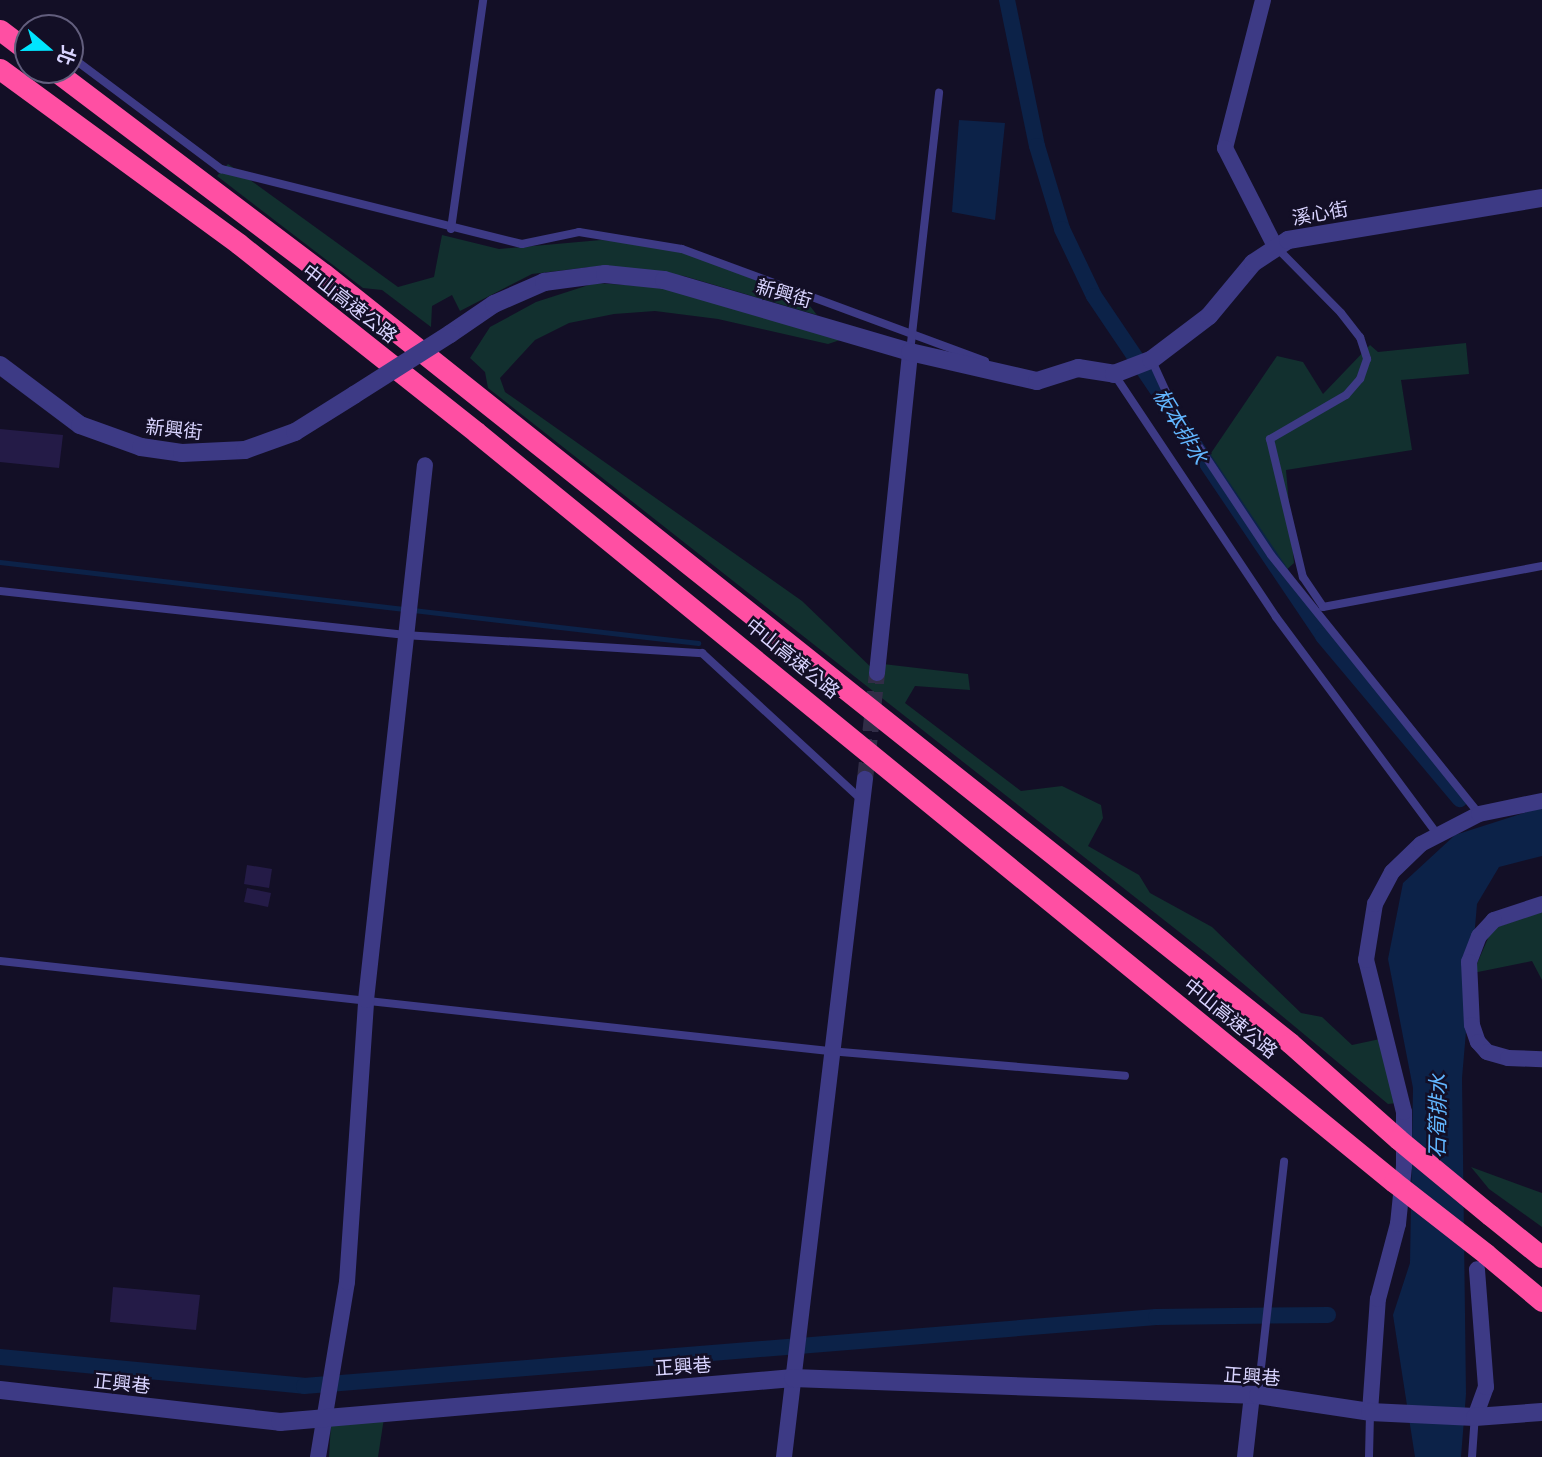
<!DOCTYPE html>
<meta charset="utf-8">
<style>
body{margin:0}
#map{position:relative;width:1542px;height:1457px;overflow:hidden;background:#130f26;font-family:"Golos Text","Noto Sans TC",sans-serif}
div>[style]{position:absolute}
.green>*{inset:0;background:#12302f}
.water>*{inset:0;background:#0c2248}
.stream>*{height:4.5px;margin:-2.25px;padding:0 2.25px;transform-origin:2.25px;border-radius:2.25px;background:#0c2248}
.canal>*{height:16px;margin:-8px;padding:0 8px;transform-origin:8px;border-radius:8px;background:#0c2248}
.building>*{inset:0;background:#241b47}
.minor-tunnel>*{height:16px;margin-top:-8px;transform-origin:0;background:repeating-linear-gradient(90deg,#312d47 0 16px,transparent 0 24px)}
.service>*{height:8px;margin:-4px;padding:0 4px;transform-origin:4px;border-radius:4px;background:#3d3a85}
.minor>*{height:16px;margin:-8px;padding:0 8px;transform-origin:8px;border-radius:8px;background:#3d3a85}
.tertiary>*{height:18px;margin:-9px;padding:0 9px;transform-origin:9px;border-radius:9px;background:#3d3a85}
.motorway>*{height:21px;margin:-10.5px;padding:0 10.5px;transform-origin:10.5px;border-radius:10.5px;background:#ff4fa3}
.tertiary-bridge>*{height:18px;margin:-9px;padding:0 9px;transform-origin:9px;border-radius:9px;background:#3d3a85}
.motorway-bridge>*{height:21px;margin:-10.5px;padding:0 10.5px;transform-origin:10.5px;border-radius:10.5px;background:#ff4fa3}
span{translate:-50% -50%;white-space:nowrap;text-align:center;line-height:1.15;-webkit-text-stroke:5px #130f26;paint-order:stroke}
.street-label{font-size:19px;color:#d9d4ff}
.water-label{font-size:21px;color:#62b6ff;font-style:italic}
.north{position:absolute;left:14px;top:14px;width:70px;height:70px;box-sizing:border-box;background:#130f26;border:2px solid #625e7d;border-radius:50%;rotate:110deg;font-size:19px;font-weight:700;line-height:28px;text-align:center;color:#d9d4ff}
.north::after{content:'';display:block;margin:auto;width:24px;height:32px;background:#00e5ff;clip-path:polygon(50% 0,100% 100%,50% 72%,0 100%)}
</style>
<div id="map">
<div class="green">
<div style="clip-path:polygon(228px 164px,398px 287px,434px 277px,442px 235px,499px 249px,601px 240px,665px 244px,802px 296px,817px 315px,684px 276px,590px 267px,532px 274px,460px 311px,452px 295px,432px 306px,431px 327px,382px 290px,363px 288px,217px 176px)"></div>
<div style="clip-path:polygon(595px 283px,659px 287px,843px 339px,828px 344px,718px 319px,655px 311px,614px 314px,569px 323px,535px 340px,500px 378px,505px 392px,802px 601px,876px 672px,883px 664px,968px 674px,970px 690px,915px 686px,905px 703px,1021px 791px,1062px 786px,1101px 805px,1103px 818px,1088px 846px,1139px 875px,1150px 893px,1212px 927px,1301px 1013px,1322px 1017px,1352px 1045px,1380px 1039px,1397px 1103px,1388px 1104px,1211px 957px,488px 388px,485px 372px,470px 358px,490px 327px,536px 302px)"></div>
<div style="clip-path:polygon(1466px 343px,1469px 374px,1401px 380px,1412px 450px,1286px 470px,1294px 563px,1283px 573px,1209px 456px,1277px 356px,1303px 362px,1323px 394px,1370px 345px,1378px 352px)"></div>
<div style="clip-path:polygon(1542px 911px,1542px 980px,1532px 961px,1473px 973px,1492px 929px)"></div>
<div style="clip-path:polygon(1471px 1167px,1542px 1193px,1542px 1227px,1489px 1189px)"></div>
<div style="clip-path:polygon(384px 1418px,378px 1457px,329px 1457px,331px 1423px)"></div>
</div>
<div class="water">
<div style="clip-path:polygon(959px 120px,1005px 123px,995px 220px,952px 212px)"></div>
<div style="clip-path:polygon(1542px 807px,1542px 856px,1499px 867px,1477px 904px,1462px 1078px,1466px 1394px,1461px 1457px,1415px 1457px,1393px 1315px,1410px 1263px,1413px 1088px,1388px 959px,1403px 883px,1455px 835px)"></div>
</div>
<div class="stream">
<div style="left:0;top:562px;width:703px;rotate:6.62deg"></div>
</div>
<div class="canal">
<div style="left:1007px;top:0;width:149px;rotate:78.4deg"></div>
<div style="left:1037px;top:146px;width:87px;rotate:73.2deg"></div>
<div style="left:1062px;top:229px;width:74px;rotate:64.5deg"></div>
<div style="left:1094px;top:296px;width:410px;rotate:56deg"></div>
<div style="left:1323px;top:636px;width:213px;rotate:50deg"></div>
<div style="left:0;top:1357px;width:305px;rotate:5.4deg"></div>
<div style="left:304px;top:1386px;width:855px;rotate:-4.63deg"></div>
<div style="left:1156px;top:1317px;width:172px;rotate:-0.7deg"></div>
</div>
<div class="building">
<div style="clip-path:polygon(0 429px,63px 435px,59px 468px,0 462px)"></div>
<div style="clip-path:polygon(247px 865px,272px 869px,269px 888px,244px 884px)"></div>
<div style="clip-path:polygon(247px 888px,271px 893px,268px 907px,244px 902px)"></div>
<div style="clip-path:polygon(113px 1287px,200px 1295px,196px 1330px,110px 1322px)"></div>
</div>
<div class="minor-tunnel">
<div style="left:865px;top:779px;width:107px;rotate:-83.5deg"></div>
</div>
<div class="service">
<div style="left:70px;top:56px;width:189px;rotate:36.8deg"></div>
<div style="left:221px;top:169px;width:310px;rotate:14deg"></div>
<div style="left:522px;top:244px;width:58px;rotate:-11.9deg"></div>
<div style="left:579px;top:232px;width:104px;rotate:9.4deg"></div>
<div style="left:682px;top:249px;width:323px;rotate:20.3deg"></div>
<div style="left:451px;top:229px;width:231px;rotate:-82deg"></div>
<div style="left:1277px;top:248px;width:91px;rotate:45.4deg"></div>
<div style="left:1341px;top:313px;width:31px;rotate:52deg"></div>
<div style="left:1360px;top:337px;width:23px;rotate:72deg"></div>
<div style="left:1367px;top:359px;width:21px;rotate:109deg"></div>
<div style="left:1360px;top:379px;width:21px;rotate:131deg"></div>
<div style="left:1346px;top:395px;width:88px;rotate:149.9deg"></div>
<div style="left:1270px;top:439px;width:142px;rotate:76.6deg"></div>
<div style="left:1303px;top:577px;width:36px;rotate:56deg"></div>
<div style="left:1323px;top:607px;width:223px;rotate:-10.6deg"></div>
<div style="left:910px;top:352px;width:261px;rotate:-83.6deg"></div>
<div style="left:1152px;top:361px;width:53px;rotate:65.4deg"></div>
<div style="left:1174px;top:409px;width:175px;rotate:56.4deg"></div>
<div style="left:1271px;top:555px;width:332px;rotate:51.2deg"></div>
<div style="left:1114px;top:374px;width:292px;rotate:56.3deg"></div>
<div style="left:1276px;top:617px;width:272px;rotate:53.4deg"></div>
<div style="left:0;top:591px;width:406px;rotate:6.2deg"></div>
<div style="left:404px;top:635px;width:299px;rotate:3.5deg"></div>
<div style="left:702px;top:653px;width:217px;rotate:42.6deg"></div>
<div style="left:0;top:961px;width:834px;rotate:6.2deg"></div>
<div style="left:829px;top:1051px;width:297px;rotate:4.8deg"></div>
<div style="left:1258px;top:1394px;width:234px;rotate:-83.6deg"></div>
<div style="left:1369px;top:1457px;width:45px;rotate:-88.7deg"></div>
<div style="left:1472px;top:1457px;width:39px;rotate:-86deg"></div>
</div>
<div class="minor">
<div style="left:1263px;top:0;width:153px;rotate:104.4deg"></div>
<div style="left:1225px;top:148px;width:110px;rotate:63deg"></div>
<div style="left:877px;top:673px;width:323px;rotate:-84.1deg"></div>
<div style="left:1542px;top:904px;width:51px;rotate:161.6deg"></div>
<div style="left:1494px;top:920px;width:22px;rotate:133deg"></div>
<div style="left:1479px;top:936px;width:28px;rotate:111deg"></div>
<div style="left:1469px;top:962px;width:63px;rotate:87.3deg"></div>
<div style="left:1472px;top:1025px;width:18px;rotate:71deg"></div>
<div style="left:1478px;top:1042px;width:13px;rotate:48deg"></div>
<div style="left:1487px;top:1052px;width:22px;rotate:16deg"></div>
<div style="left:1508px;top:1058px;width:34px;rotate:2deg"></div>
<div style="left:1370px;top:1412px;width:113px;rotate:-86deg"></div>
<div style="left:1378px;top:1299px;width:78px;rotate:-75.1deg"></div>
<div style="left:1398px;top:1224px;width:58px;rotate:-84.1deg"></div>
<div style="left:1404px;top:1166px;width:54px;rotate:-90deg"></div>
<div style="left:1404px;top:1112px;width:157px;rotate:-104deg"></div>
<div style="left:1366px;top:960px;width:57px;rotate:-80.9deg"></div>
<div style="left:1375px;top:904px;width:36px;rotate:-62deg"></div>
<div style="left:1392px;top:872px;width:40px;rotate:-44deg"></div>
<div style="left:1421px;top:844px;width:65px;rotate:-27.3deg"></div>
<div style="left:1479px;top:814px;width:64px;rotate:-11.7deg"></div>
<div style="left:1475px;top:1417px;width:32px;rotate:-70deg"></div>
<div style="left:1486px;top:1387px;width:118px;rotate:-94.4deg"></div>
<div style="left:318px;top:1457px;width:177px;rotate:-80.6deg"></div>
<div style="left:347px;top:1282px;width:283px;rotate:-86.1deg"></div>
<div style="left:366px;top:1000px;width:538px;rotate:-83.71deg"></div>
<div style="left:784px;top:1457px;width:683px;rotate:-83.19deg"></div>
<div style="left:1245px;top:1457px;width:62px;rotate:-83.6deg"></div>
</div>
<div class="tertiary">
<div style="left:450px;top:334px;width:53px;rotate:-34.3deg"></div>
<div style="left:494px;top:304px;width:55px;rotate:-23.7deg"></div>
<div style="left:544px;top:282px;width:62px;rotate:-7.5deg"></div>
<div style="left:605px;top:274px;width:59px;rotate:5.8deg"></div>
<div style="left:664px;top:280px;width:256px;rotate:16.3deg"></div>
<div style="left:910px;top:352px;width:130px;rotate:12.9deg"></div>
<div style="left:1037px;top:381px;width:43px;rotate:-17.6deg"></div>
<div style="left:1078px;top:368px;width:36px;rotate:9deg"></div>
<div style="left:1114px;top:374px;width:40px;rotate:-21deg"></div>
<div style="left:1151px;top:360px;width:73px;rotate:-37.2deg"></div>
<div style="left:1209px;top:316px;width:69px;rotate:-50.3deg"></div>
<div style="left:1253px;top:263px;width:42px;rotate:-33.3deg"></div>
<div style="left:1288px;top:240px;width:257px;rotate:-9.4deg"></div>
<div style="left:0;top:365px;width:100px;rotate:36.9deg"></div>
<div style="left:80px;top:425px;width:65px;rotate:19.8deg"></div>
<div style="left:141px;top:447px;width:41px;rotate:8.3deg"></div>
<div style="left:182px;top:453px;width:63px;rotate:-2.7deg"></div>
<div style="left:245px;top:450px;width:53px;rotate:-19.8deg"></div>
<div style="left:295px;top:432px;width:70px;rotate:-32.1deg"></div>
<div style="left:0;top:1390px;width:282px;rotate:6.5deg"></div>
<div style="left:280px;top:1422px;width:515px;rotate:-4.9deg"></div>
<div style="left:793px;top:1378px;width:465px;rotate:2.1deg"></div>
<div style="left:1258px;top:1395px;width:113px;rotate:8.6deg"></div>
<div style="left:1370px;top:1412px;width:105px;rotate:2.7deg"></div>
<div style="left:1475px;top:1417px;width:67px;rotate:-4.3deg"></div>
</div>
<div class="motorway">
<div style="left:0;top:30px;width:35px;rotate:37deg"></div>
<div style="left:0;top:69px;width:296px;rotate:36.2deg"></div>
<div style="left:239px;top:244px;width:303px;rotate:38.4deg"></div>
<div style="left:476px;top:432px;width:1185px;rotate:39.25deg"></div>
<div style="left:54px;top:70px;width:338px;rotate:37.1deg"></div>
<div style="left:324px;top:274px;width:1235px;rotate:38.52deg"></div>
<div style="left:1290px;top:1043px;width:144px;rotate:41.6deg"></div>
<div style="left:1490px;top:1215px;width:67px;rotate:38.9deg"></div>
<div style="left:1486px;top:1254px;width:73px;rotate:40deg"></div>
</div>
<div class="tertiary-bridge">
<div style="left:354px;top:395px;width:114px;rotate:-32.4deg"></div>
</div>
<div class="motorway-bridge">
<div style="left:1398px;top:1139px;width:119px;rotate:39.6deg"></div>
<div style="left:1394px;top:1182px;width:117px;rotate:38deg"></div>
</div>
<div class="street-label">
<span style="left:1320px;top:213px;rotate:-10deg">溪心街</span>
<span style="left:784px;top:293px;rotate:16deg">新興街</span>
<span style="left:350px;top:303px;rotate:38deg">中山高速公路</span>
<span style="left:174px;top:429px;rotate:6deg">新興街</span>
<span style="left:793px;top:658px;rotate:39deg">中山高速公路</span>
<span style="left:1231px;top:1018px;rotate:39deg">中山高速公路</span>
<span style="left:683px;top:1366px;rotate:-4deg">正興巷</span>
<span style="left:1252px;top:1376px;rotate:4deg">正興巷</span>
<span style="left:122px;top:1383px;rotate:6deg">正興巷</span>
</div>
<div class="water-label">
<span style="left:1181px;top:426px;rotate:59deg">板本排水</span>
<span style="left:1437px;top:1116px;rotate:-89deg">石筍排水</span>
</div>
<div class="north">北</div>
</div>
